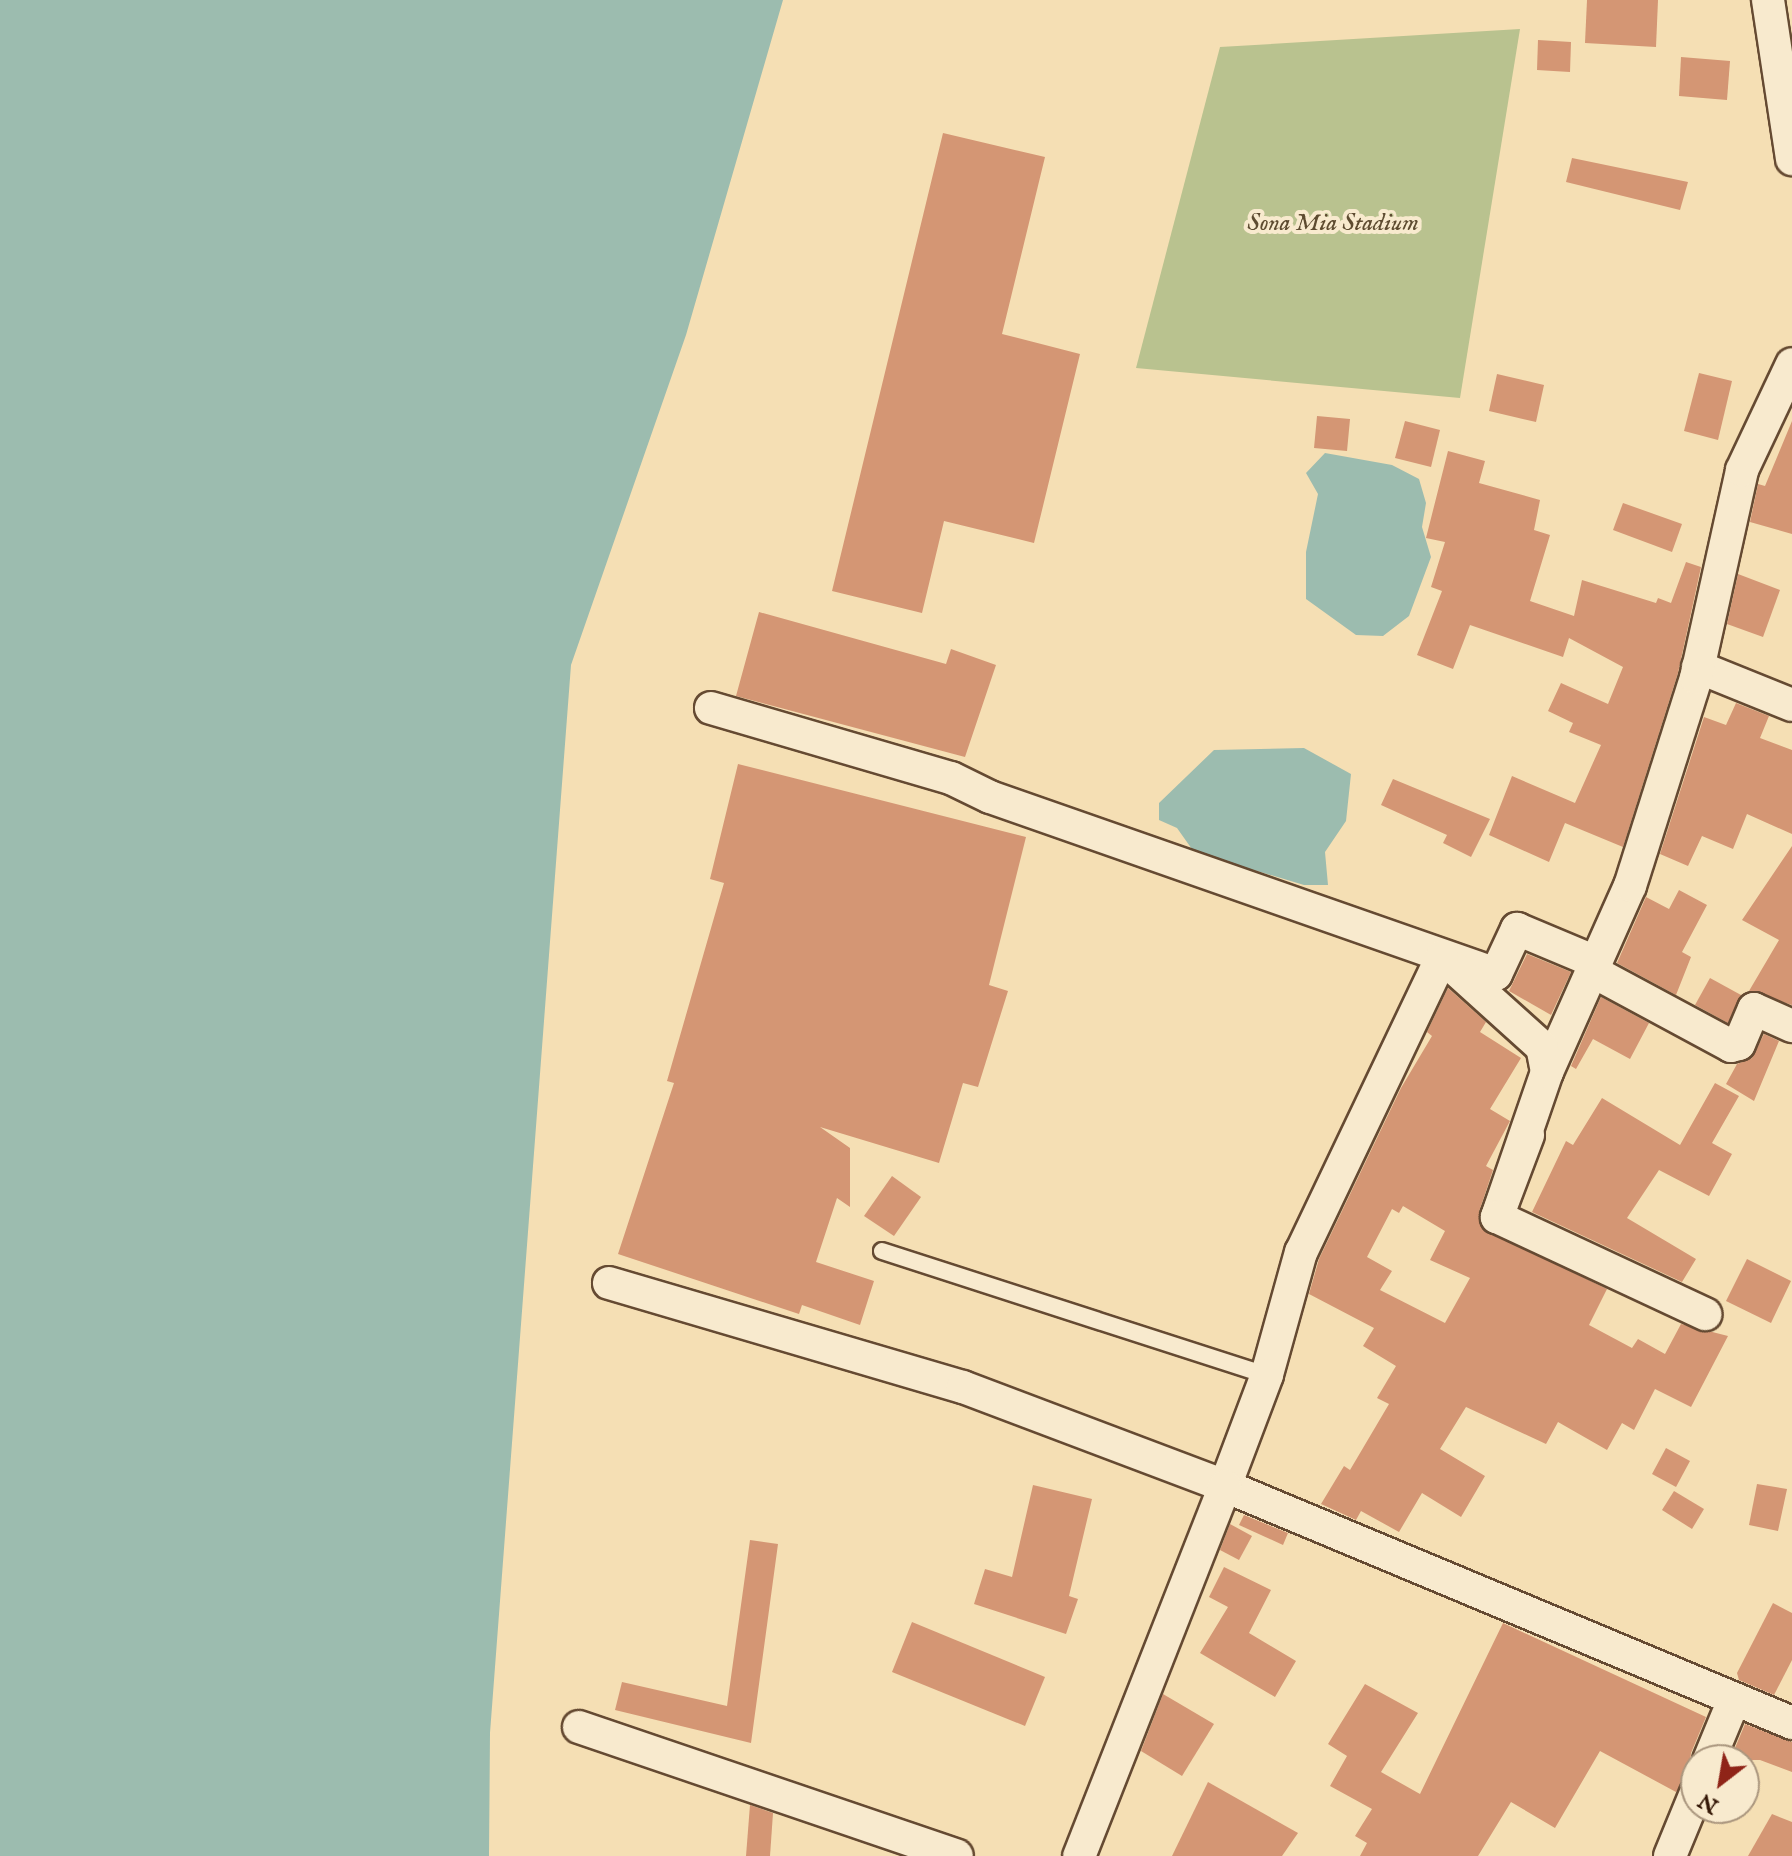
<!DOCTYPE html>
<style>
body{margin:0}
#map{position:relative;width:1792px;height:1856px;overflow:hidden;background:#f5dfb4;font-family:"IM FELL English",serif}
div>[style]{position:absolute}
.green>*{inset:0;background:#b9c28f}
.water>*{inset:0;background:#9cbcaf}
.building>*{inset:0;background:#d49674}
.roads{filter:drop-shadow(2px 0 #654a32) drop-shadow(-2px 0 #654a32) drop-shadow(0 2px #654a32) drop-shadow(0 -2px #654a32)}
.service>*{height:16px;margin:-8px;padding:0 8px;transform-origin:8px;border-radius:8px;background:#f8eace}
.minor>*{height:32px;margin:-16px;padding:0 16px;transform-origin:16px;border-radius:16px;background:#f8eace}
span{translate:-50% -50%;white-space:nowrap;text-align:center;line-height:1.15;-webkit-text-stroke:8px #f8eace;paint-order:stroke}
.park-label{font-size:24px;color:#5d4b30;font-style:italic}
.north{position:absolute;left:1680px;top:1744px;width:80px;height:80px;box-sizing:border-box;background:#f8eace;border:2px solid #aa967e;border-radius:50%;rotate:211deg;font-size:22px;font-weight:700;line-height:32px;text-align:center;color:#351807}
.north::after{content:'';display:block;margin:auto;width:28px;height:36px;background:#8f2418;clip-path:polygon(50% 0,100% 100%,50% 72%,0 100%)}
</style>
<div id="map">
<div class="green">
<div style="clip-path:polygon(1520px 29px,1460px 398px,1136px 368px,1220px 47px)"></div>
</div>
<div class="water">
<div style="clip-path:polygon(0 0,783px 0,686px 335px,571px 665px,490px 1733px,489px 1856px,0 1856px)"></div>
<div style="clip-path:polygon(1325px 453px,1392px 465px,1419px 479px,1426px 503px,1422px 527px,1431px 557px,1409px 616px,1383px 636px,1356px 635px,1306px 599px,1306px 552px,1318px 494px,1306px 473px)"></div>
<div style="clip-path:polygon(1304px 748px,1351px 774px,1346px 821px,1325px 852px,1328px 885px,1304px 885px,1194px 852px,1177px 828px,1159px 820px,1159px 803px,1214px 750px)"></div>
</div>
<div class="building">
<div style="clip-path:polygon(1587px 0,1658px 0,1656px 47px,1585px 43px)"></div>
<div style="clip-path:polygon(1538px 40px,1571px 42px,1570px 72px,1537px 70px)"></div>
<div style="clip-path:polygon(1681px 57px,1730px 61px,1727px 100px,1679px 96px)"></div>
<div style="clip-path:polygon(943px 133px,1045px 157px,1002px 334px,1080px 354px,1034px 543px,944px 521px,922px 613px,832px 591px)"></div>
<div style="clip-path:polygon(1572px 158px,1688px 182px,1680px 210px,1566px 182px)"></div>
<div style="clip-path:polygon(1699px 373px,1732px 381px,1718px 440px,1684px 431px)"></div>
<div style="clip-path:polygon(1497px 374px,1544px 385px,1536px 422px,1489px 411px)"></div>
<div style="clip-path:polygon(1317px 416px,1350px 419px,1347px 451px,1314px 448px)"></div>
<div style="clip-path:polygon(1405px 421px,1440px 430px,1431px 467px,1395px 458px)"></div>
<div style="clip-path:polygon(1792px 421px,1792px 534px,1750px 522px,1758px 484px,1765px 486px)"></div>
<div style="clip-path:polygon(1448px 451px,1485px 461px,1479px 483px,1540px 500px,1534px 530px,1550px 535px,1530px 601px,1574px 616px,1582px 580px,1656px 603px,1658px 598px,1671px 603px,1686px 562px,1701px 567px,1678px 673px,1623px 847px,1565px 823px,1549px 862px,1489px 835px,1512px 776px,1575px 803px,1601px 745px,1569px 732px,1573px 723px,1548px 711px,1561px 683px,1608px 704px,1623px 667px,1569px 638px,1563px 657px,1470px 625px,1453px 669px,1417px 655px,1442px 591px,1431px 587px,1445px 542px,1426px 538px)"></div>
<div style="clip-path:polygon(1623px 503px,1682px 524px,1672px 552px,1613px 530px)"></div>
<div style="clip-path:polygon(1738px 574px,1780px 590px,1763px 637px,1727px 624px)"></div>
<div style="clip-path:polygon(759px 612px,946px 664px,951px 649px,996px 665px,965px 757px,736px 696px)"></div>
<div style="clip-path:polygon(1736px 703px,1769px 716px,1760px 738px,1792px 750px,1792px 834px,1747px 814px,1733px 849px,1702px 836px,1688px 866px,1660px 854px,1704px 717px,1726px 725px)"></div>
<div style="clip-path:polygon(738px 764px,1026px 837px,989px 985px,1008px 991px,978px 1087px,963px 1083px,939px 1163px,820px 1127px,850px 1148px,850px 1207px,837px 1198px,816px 1262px,874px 1281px,860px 1325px,802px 1305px,799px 1314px,618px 1254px,674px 1083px,667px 1081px,724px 883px,710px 879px)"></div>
<div style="clip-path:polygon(1393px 779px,1490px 819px,1471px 857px,1443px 843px,1447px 835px,1381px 805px)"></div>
<div style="clip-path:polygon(1792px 846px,1792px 1005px,1749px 991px,1779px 940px,1742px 920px)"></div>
<div style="clip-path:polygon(1679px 890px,1707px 905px,1682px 952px,1691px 957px,1676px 995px,1617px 963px,1646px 897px,1669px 909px)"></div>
<div style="clip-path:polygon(1527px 954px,1571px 972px,1551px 1015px,1509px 991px)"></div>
<div style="clip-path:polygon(1710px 978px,1741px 995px,1728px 1023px,1695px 1005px)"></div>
<div style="clip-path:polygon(evenodd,1448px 988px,1486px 1022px,1480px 1032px,1521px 1058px,1490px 1109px,1510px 1121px,1486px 1166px,1493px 1170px,1479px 1212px,1482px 1228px,1607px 1289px,1589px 1325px,1632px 1348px,1638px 1339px,1665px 1354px,1681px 1324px,1728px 1336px,1691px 1407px,1655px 1389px,1634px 1430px,1622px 1423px,1607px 1450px,1558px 1422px,1546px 1444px,1466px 1407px,1440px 1449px,1485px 1476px,1461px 1517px,1422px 1493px,1399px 1532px,1361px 1511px,1356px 1520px,1321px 1504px,1344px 1466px,1350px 1470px,1389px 1404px,1377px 1398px,1396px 1366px,1363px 1346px,1374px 1328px,1309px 1294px,1319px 1259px,1401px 1088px,1432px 1036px,1427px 1032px,1448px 988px,1403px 1206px,1445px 1231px,1430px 1260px,1470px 1278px,1445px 1323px,1380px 1290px,1392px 1271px,1367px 1257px,1392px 1209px,1399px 1213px,1403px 1206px)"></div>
<div style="clip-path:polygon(1601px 997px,1649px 1023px,1630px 1059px,1593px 1039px,1576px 1069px,1571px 1066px)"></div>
<div style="clip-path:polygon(1764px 1034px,1779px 1041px,1754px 1101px,1726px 1084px,1737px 1064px,1752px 1058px)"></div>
<div style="clip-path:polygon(1715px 1083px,1739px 1096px,1712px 1143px,1732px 1154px,1709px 1196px,1659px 1170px,1627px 1218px,1696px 1259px,1682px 1282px,1532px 1212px,1566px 1141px,1573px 1145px,1602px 1098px,1680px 1145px)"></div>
<div style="clip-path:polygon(892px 1176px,921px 1197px,894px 1236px,864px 1216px)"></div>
<div style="clip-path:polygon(1747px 1259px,1791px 1281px,1771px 1323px,1726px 1301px)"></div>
<div style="clip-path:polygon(1666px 1448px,1690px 1461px,1676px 1487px,1652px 1474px)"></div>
<div style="clip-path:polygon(1757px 1484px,1787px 1489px,1778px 1531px,1749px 1525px)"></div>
<div style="clip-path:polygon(1033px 1485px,1092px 1499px,1069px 1596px,1078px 1599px,1066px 1634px,974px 1604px,985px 1569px,1012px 1577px)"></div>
<div style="clip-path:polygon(1674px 1491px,1704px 1509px,1692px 1529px,1662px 1510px)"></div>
<div style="clip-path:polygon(1244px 1515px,1288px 1533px,1283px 1545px,1239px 1525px)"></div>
<div style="clip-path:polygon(1230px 1524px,1252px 1536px,1239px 1560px,1220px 1550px)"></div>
<div style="clip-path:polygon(750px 1540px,778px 1544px,751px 1743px,615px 1710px,622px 1682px,727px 1706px)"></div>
<div style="clip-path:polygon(1224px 1567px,1271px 1590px,1249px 1633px,1296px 1661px,1275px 1697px,1200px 1653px,1228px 1607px,1209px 1597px)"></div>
<div style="clip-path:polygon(1773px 1603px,1792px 1613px,1792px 1660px,1774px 1695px,1739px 1680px,1737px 1673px)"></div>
<div style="clip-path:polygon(912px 1622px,1045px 1677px,1025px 1726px,892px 1672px)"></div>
<div style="clip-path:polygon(1503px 1623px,1706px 1717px,1691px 1753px,1689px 1776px,1676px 1792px,1600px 1751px,1555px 1828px,1511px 1802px,1478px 1856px,1360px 1856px,1367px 1843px,1355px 1836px,1372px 1809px,1330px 1786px,1347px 1756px,1328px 1744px,1365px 1684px,1418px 1713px,1381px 1772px,1420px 1794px)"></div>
<div style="clip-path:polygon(1163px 1694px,1214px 1724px,1182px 1776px,1141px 1751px)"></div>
<div style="clip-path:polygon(1745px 1724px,1792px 1742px,1792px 1772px,1760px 1760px,1730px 1760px)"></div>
<div style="clip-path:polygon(1208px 1782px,1298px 1833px,1282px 1856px,1172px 1856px)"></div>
<div style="clip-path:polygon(750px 1805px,773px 1813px,770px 1856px,746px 1856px)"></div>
<div style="clip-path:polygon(1772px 1814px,1792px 1822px,1792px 1856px,1748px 1856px)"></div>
</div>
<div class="roads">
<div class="service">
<div style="left:882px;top:1251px;width:404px;rotate:17.9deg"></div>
</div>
<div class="minor">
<div style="left:1768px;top:0;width:161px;rotate:81.4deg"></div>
<div style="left:1698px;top:667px;width:101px;rotate:22deg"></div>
<div style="left:711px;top:708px;width:250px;rotate:16.3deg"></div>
<div style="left:951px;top:778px;width:43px;rotate:26deg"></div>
<div style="left:990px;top:797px;width:536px;rotate:19.28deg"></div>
<div style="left:1496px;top:974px;width:50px;rotate:-65deg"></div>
<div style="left:1517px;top:929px;width:86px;rotate:22.7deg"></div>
<div style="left:1592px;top:971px;width:158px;rotate:28.3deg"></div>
<div style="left:1731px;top:1046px;width:8px;rotate:-14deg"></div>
<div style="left:1739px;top:1044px;width:38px;rotate:-67deg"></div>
<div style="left:1754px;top:1009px;width:42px;rotate:24.1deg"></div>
<div style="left:1547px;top:1072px;width:204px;rotate:-66deg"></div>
<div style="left:1630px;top:886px;width:218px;rotate:-72.4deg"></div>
<div style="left:1696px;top:678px;width:213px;rotate:-77.5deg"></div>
<div style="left:1742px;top:470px;width:117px;rotate:-64.7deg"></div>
<div style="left:1528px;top:1135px;width:88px;rotate:110.7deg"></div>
<div style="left:1497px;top:1217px;width:153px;rotate:-71deg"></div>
<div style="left:1547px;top:1072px;width:25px;rotate:-101deg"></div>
<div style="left:1542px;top:1047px;width:135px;rotate:-138deg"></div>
<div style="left:1442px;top:957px;width:327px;rotate:115.5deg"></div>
<div style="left:1301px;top:1252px;width:128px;rotate:105.5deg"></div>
<div style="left:1267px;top:1375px;width:119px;rotate:110.7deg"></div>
<div style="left:1225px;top:1486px;width:615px;rotate:22.68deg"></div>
<div style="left:1497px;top:1217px;width:230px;rotate:25deg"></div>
<div style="left:609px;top:1283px;width:369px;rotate:16.4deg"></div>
<div style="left:963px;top:1387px;width:280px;rotate:20.7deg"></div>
<div style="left:1225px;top:1486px;width:398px;rotate:111.5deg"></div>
<div style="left:579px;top:1727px;width:399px;rotate:18.8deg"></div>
<div style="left:1709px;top:1760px;width:63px;rotate:-67.5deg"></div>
<div style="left:1670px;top:1856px;width:68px;rotate:-67.6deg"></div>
</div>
</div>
<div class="park-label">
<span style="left:1333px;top:224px">Sona Mia Stadium</span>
</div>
<div class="north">N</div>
</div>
